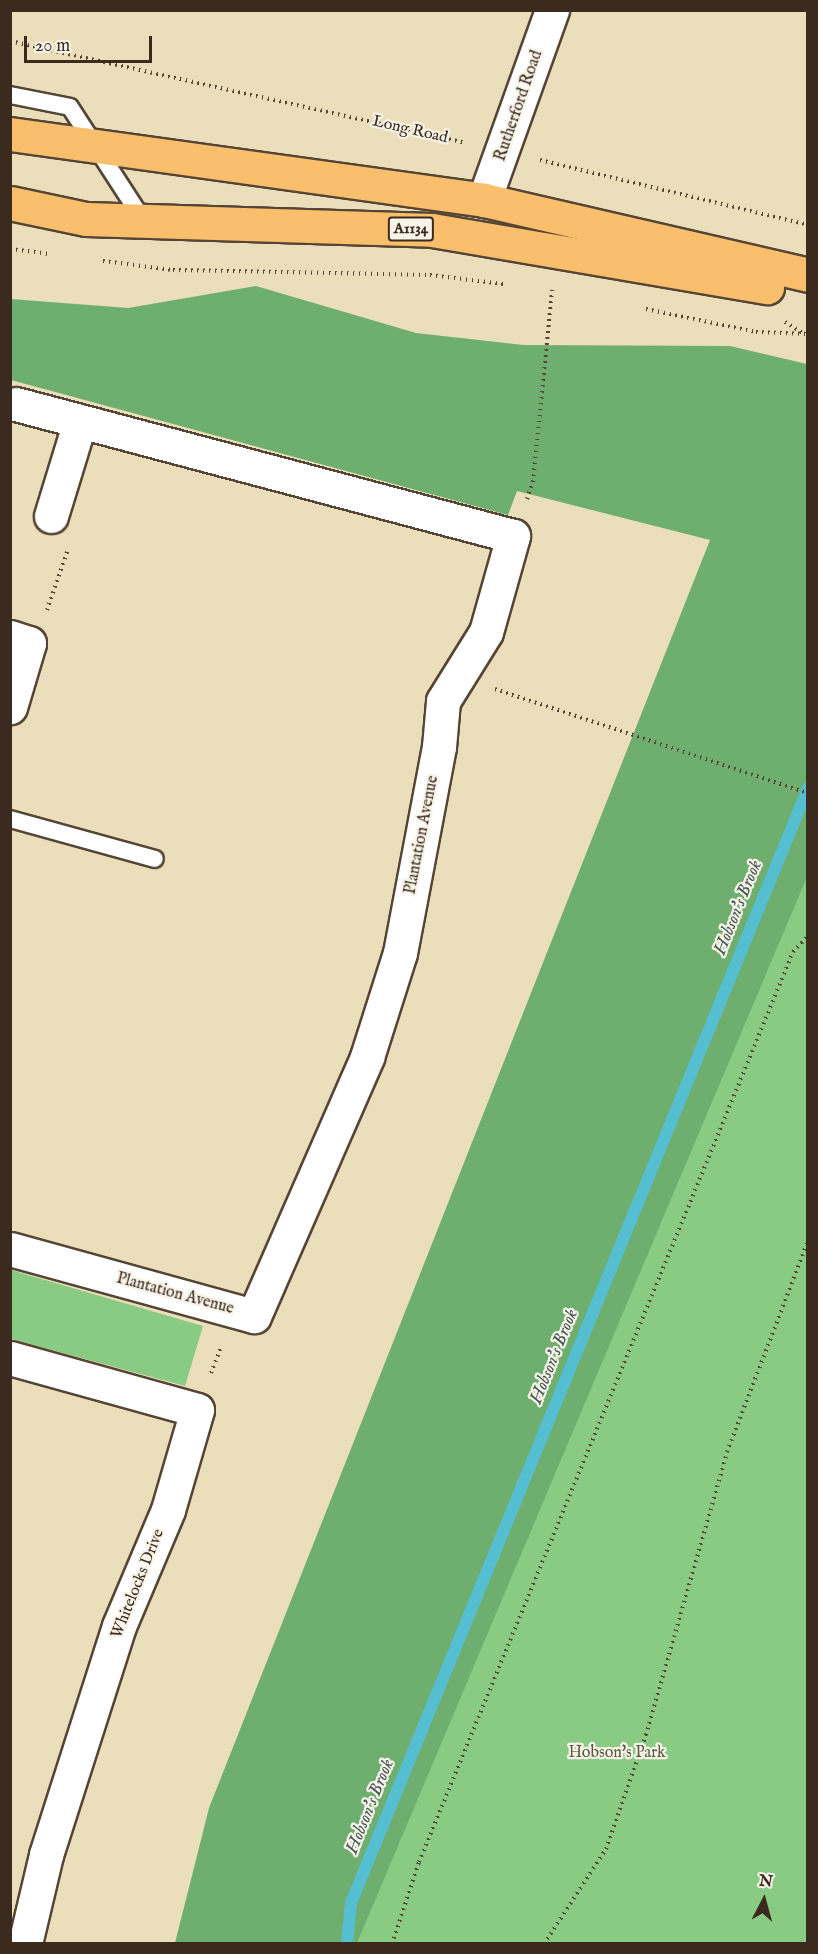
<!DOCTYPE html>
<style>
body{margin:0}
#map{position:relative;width:818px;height:1954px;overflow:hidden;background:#ebdeba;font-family:"IM FELL English",serif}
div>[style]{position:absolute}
.green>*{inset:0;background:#89cb82}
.forest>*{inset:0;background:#6eaf70}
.stream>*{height:12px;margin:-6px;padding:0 6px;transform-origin:6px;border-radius:6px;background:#55bfd1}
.path>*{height:4px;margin-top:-2px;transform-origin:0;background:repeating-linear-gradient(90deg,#554535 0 1.5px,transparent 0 6px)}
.roads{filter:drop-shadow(2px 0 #554535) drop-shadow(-2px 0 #554535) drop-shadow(0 2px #554535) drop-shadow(0 -2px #554535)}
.service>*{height:16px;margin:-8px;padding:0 8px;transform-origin:8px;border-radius:8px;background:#fff}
.minor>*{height:33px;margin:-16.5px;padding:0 16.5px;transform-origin:16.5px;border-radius:16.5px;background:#fff}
.primary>*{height:33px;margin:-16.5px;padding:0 16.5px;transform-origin:16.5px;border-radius:16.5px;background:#f9bf6c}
span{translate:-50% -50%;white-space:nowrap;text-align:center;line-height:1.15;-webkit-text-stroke:4.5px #f7f3e8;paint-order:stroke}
.shield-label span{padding:2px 4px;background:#f7f3e8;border:2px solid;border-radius:4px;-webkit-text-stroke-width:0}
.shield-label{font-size:15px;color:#3b2a1e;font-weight:700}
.street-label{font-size:16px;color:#3b2a1e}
.park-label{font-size:16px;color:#525a3c}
.water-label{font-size:18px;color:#435754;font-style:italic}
.frame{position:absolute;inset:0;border:12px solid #3b2a1e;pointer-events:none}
.north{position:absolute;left:734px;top:1870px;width:60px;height:60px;-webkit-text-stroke:4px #f7f3e8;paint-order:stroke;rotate:6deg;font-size:16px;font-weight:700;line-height:24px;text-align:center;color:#3b2a1e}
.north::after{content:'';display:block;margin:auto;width:21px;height:27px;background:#3b2a1e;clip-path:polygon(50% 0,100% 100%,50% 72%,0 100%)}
.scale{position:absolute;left:24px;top:36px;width:128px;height:27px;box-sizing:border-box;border:3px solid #3b2a1e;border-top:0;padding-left:8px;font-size:18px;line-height:21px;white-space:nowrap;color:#3b2a1e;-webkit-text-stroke:4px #f7f3e8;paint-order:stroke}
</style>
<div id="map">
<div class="green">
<div style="clip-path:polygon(807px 788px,807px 1943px,347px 1944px)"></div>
<div style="clip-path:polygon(11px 1270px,203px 1326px,185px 1386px,11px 1339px)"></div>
</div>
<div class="forest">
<div style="clip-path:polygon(256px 286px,416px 333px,524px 345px,730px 346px,807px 364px,807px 877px,357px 1943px,175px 1943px,209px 1808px,710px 540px,517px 491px,508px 515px,11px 380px,11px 299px,128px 308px)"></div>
</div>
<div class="stream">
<div style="left:347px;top:1944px;width:41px;rotate:-84.4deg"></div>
<div style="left:351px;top:1903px;width:1205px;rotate:-67.71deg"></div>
</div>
<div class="path">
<div style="left:10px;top:41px;width:464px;rotate:12.6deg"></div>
<div style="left:540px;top:160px;width:276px;rotate:13.6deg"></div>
<div style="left:10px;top:249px;width:41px;rotate:7deg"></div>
<div style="left:103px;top:261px;width:71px;rotate:7.3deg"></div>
<div style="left:173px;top:270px;width:257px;rotate:1.1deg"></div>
<div style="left:430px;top:275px;width:74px;rotate:7deg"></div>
<div style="left:646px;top:309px;width:112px;rotate:11.8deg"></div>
<div style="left:756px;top:332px;width:52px;rotate:2.2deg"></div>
<div style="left:785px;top:322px;width:22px;rotate:32deg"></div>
<div style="left:527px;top:499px;width:18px;rotate:-71deg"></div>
<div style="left:533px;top:482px;width:193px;rotate:-84.3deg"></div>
<div style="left:47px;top:610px;width:65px;rotate:-71deg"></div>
<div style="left:495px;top:689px;width:330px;rotate:18.4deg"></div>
<div style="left:211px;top:1373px;width:28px;rotate:-69deg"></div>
<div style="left:392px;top:1944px;width:86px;rotate:-71.8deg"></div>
<div style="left:419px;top:1862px;width:984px;rotate:-67.66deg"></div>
<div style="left:793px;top:952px;width:22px;rotate:-47deg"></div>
<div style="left:544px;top:1944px;width:113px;rotate:-56.9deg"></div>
<div style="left:606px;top:1849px;width:121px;rotate:-70.7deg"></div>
<div style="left:646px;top:1735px;width:294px;rotate:-74deg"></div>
<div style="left:727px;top:1452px;width:226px;rotate:-69deg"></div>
</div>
<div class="roads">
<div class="service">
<div style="left:10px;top:95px;width:61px;rotate:11.3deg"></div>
<div style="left:70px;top:107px;width:135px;rotate:57.1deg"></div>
<div style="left:10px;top:819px;width:150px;rotate:15.4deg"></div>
</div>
<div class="minor">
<div style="left:484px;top:200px;width:202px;rotate:-70.3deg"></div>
<div style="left:51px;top:516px;width:99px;rotate:-73deg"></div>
<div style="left:10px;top:637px;width:20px;rotate:18deg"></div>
<div style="left:29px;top:643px;width:67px;rotate:106.5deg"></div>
<div style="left:10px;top:1249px;width:253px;rotate:15.4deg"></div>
<div style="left:254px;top:1316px;width:283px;rotate:-66.4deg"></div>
<div style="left:367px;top:1057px;width:109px;rotate:-72.4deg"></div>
<div style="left:400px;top:953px;width:210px;rotate:-79.3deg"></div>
<div style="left:439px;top:747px;width:46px;rotate:-85deg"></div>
<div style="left:443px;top:701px;width:81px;rotate:-58.1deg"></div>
<div style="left:486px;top:632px;width:100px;rotate:-74.3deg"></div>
<div style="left:513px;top:536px;width:514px;rotate:-165.13deg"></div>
<div style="left:10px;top:1358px;width:194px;rotate:15.5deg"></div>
<div style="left:197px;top:1410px;width:104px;rotate:106.2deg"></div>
<div style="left:168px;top:1510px;width:126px;rotate:112.9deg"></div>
<div style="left:119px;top:1626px;width:240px;rotate:107.7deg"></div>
<div style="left:46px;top:1855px;width:91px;rotate:103.3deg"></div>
</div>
<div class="primary">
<div style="left:10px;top:134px;width:479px;rotate:7.9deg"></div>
<div style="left:484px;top:200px;width:333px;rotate:13deg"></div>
<div style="left:10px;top:203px;width:78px;rotate:11.9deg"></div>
<div style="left:86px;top:219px;width:346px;rotate:1.8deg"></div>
<div style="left:432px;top:230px;width:340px;rotate:9.7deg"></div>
</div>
</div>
<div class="shield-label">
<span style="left:411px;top:229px">A1134</span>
</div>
<div class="street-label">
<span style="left:519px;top:106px;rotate:-71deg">Rutherford Road</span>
<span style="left:410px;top:130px;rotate:13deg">Long Road</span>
<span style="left:422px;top:835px;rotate:-79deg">Plantation Avenue</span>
<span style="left:175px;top:1294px;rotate:15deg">Plantation Avenue</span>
<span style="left:138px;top:1584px;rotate:-68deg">Whitelocks Drive</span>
</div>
<div class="park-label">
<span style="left:617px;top:1753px">Hobson's Park</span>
</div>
<div class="water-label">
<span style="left:739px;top:908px;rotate:-68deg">Hobson's Brook</span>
<span style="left:555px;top:1357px;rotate:-68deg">Hobson's Brook</span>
<span style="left:371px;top:1807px;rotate:-68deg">Hobson's Brook</span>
</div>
<div class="frame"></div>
<div class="north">N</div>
<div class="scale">20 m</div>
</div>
